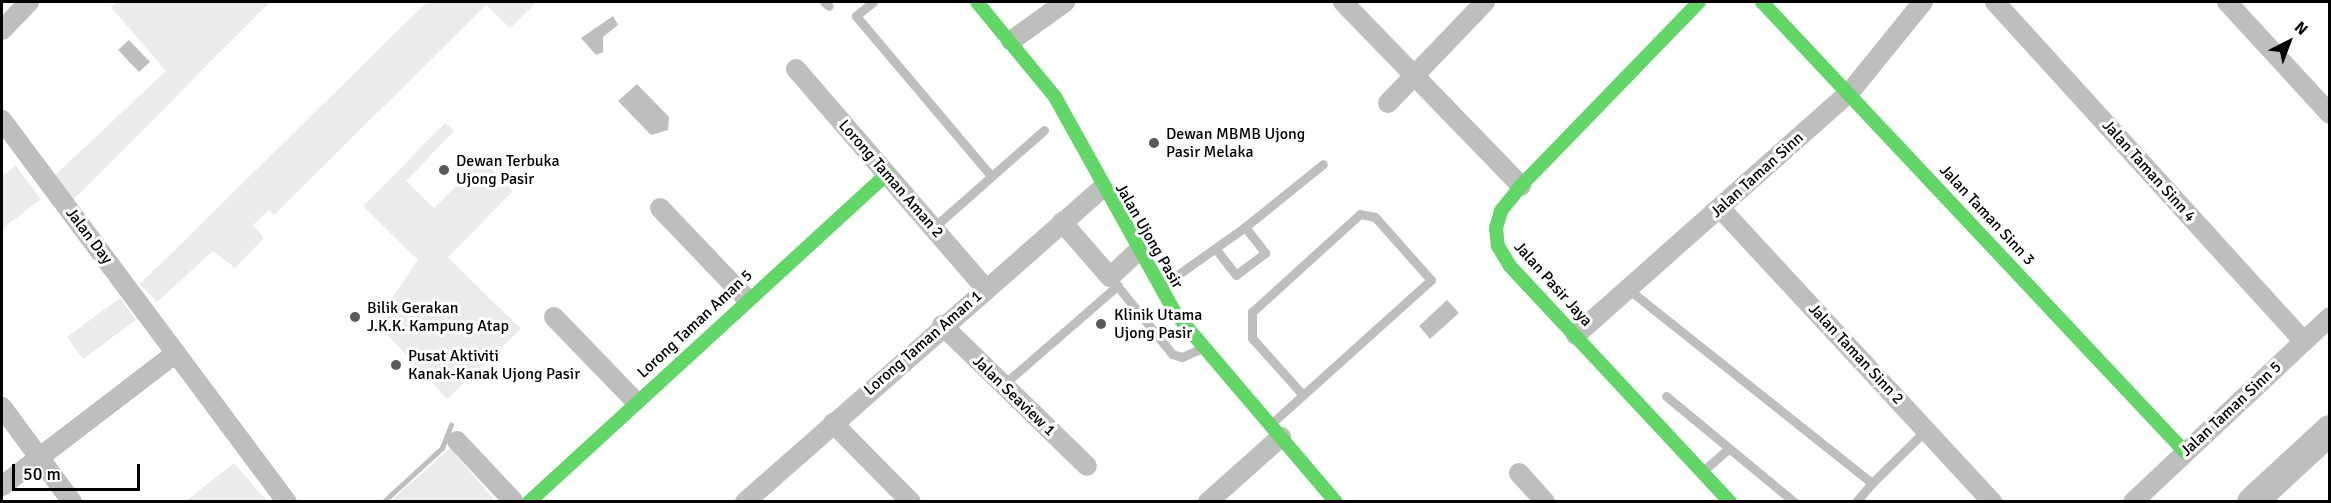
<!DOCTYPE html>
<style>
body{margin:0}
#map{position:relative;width:2331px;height:503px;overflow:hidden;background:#fff;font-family:Signika,sans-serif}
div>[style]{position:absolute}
.green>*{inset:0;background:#ebebeb}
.water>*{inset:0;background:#bebebe}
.stream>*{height:5px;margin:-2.5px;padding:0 2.5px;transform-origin:2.5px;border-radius:2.5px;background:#bebebe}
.river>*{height:30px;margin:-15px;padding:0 15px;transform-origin:15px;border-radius:15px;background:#bebebe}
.lane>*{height:9px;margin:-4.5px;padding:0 4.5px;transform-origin:4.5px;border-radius:4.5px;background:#bebebe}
.street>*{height:20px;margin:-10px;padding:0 10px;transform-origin:10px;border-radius:10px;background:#bebebe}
.fast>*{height:14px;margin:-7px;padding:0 7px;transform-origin:7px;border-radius:7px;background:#63d668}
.dots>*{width:16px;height:16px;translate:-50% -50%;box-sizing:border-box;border:3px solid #fff;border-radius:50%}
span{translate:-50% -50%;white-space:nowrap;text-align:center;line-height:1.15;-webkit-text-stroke:6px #fff;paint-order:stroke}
.poi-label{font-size:16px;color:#000}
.left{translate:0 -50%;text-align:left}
.street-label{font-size:16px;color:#000}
.frame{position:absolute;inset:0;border:3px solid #000;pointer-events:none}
.north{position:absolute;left:2259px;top:12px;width:60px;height:60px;-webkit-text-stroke:4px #fff;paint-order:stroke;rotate:42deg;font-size:16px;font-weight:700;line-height:24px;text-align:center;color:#000}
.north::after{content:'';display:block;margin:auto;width:21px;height:27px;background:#000;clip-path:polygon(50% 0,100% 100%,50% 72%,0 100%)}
.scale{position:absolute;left:12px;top:464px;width:128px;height:27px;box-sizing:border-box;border:3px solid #000;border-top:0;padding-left:8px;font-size:18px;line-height:21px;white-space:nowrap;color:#000;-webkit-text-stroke:4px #fff;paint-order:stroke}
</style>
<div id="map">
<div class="green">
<div style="clip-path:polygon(117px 2px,270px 2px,72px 201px,53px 177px,166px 71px,111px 7px)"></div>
<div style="clip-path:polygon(427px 2px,537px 2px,510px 28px,486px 5px,274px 215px,269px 210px,253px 225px,264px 238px,235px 268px,213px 251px,157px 302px,140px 284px)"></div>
<div style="clip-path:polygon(445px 123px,454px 131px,406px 181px,434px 208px,483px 160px,513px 191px,448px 257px,521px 329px,447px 399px,386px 333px,391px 299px,418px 260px,363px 206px)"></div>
<div style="clip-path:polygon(16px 166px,41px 199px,2px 229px,2px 176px)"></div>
<div style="clip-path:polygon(120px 298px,136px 320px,83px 359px,67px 337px)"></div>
<div style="clip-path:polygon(450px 448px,495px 501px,390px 501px,392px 500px)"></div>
<div style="clip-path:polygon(234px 463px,267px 501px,186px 501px)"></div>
</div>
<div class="water">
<div style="clip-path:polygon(613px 16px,618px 25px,603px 37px,603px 52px,596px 55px,581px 38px)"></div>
<div style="clip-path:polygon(129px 40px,150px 62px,139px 72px,118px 50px)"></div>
<div style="clip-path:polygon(637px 84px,669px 117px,668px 130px,651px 135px,618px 101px)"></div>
<div style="clip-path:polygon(1447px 300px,1459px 313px,1430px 339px,1419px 326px)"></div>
</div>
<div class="stream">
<div style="left:383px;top:502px;width:80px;rotate:-42.5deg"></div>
<div style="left:442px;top:448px;width:25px;rotate:-69deg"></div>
</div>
<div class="river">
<div style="left:2252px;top:502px;width:106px;rotate:-42.7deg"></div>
</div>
<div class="lane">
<div style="left:824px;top:2px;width:6px;rotate:39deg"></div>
<div style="left:873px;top:2px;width:22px;rotate:141deg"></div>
<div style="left:856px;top:16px;width:209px;rotate:49.8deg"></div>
<div style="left:1245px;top:227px;width:100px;rotate:-38.9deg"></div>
<div style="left:933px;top:228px;width:148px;rotate:-41.4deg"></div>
<div style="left:1115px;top:283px;width:91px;rotate:51.2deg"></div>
<div style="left:1172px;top:354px;width:10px;rotate:17deg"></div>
<div style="left:1182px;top:357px;width:22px;rotate:-24deg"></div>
<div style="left:1162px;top:286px;width:102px;rotate:-35.4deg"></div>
<div style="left:1245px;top:227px;width:33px;rotate:52deg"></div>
<div style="left:1265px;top:253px;width:36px;rotate:143deg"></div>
<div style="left:1236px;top:275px;width:33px;rotate:-128deg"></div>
<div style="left:1628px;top:289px;width:312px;rotate:38.5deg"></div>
<div style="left:1872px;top:483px;width:76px;rotate:-44.5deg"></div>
<div style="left:1003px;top:385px;width:152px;rotate:-41deg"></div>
<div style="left:1666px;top:396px;width:166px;rotate:39.6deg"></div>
<div style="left:1272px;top:423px;width:214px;rotate:-42deg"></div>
<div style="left:1431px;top:280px;width:84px;rotate:-131.6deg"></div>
<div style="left:1375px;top:217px;width:15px;rotate:-169deg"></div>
<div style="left:1360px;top:214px;width:146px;rotate:137.8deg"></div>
<div style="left:1252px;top:312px;width:26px;rotate:90deg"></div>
<div style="left:1252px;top:338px;width:76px;rotate:48.2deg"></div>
<div style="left:1704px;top:470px;width:33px;rotate:-41deg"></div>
<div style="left:1856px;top:502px;width:25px;rotate:-50deg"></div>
</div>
<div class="street">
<div style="left:1343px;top:2px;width:256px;rotate:45.9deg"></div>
<div style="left:1995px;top:2px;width:459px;rotate:47.7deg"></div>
<div style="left:2227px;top:2px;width:152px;rotate:47.4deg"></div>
<div style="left:2px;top:30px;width:39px;rotate:-46deg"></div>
<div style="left:1011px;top:41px;width:67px;rotate:-35.8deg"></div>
<div style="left:796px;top:69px;width:289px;rotate:49.2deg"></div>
<div style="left:1388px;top:103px;width:140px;rotate:-46.2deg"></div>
<div style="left:2px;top:120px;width:477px;rotate:53.3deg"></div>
<div style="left:660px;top:208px;width:124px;rotate:46.3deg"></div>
<div style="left:1720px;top:208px;width:401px;rotate:47.2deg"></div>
<div style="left:1062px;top:222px;width:73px;rotate:48.9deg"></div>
<div style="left:1110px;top:277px;width:38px;rotate:-43deg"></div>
<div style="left:554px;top:317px;width:117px;rotate:46deg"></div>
<div style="left:942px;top:325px;width:202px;rotate:44.2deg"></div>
<div style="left:1576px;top:335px;width:366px;rotate:-41.6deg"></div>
<div style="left:1850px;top:92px;width:116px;rotate:-51deg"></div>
<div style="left:2px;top:407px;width:118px;rotate:53.6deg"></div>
<div style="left:833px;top:423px;width:111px;rotate:45.4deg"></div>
<div style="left:457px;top:441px;width:83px;rotate:46.9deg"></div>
<div style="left:1519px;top:473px;width:39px;rotate:48deg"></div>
<div style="left:2px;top:486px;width:219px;rotate:-37.4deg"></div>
<div style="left:745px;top:502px;width:476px;rotate:-41.3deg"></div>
<div style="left:1208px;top:502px;width:98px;rotate:-41.7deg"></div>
<div style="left:2133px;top:502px;width:270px;rotate:-43.2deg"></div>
</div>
<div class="fast">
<div style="left:977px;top:2px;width:123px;rotate:50.6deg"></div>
<div style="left:1055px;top:97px;width:247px;rotate:60.9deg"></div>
<div style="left:1175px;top:313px;width:248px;rotate:49.6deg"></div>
<div style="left:1699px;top:2px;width:256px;rotate:134.1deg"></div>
<div style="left:1521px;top:186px;width:32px;rotate:129deg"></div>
<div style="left:1501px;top:211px;width:18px;rotate:106deg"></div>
<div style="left:1496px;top:228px;width:18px;rotate:84deg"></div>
<div style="left:1498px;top:246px;width:23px;rotate:59deg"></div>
<div style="left:1510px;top:266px;width:323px;rotate:47deg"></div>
<div style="left:1762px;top:2px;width:618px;rotate:46.77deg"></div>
<div style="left:529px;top:502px;width:486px;rotate:-42.5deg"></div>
</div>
<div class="dots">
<div style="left:1154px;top:143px;background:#595959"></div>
<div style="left:444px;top:170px;background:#595959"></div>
<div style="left:355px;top:317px;background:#595959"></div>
<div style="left:1101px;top:324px;background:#595959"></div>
<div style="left:396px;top:365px;background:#595959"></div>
</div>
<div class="poi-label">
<span class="left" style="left:1166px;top:143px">Dewan MBMB Ujong<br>Pasir Melaka</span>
<span class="left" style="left:456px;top:170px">Dewan Terbuka<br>Ujong Pasir</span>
<span class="left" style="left:367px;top:317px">Bilik Gerakan<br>J.K.K. Kampung Atap</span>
<span class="left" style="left:1114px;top:324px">Klinik Utama<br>Ujong Pasir</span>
<span class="left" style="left:408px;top:365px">Pusat Aktiviti<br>Kanak-Kanak Ujong Pasir</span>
</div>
<div class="street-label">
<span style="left:2149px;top:171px;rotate:48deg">Jalan Taman Sinn 4</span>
<span style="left:1757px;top:175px;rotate:-42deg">Jalan Taman Sinn</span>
<span style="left:891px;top:179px;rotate:49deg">Lorong Taman Aman 2</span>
<span style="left:1987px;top:215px;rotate:47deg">Jalan Taman Sinn 3</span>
<span style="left:89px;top:236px;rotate:53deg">Jalan Day</span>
<span style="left:1149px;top:236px;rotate:60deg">Jalan Ujong Pasir</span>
<span style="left:1553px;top:284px;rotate:48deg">Jalan Pasir Jaya</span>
<span style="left:695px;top:324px;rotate:-43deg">Lorong Taman Aman 5</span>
<span style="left:923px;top:343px;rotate:-41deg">Lorong Taman Aman 1</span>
<span style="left:1856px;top:354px;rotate:47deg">Jalan Taman Sinn 2</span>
<span style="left:1014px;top:396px;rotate:44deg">Jalan Seaview 1</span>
<span style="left:2231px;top:409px;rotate:-43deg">Jalan Taman Sinn 5</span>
</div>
<div class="frame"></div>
<div class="north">N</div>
<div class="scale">50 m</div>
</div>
